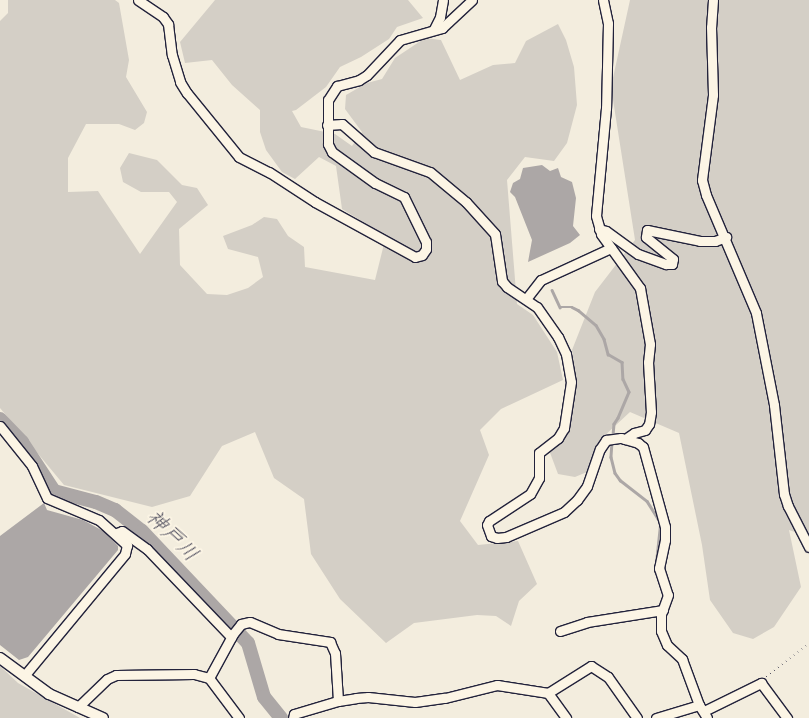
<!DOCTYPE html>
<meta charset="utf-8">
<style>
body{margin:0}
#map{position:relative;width:809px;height:718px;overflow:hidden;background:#f3edde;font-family:Mynerve,"Klee One",sans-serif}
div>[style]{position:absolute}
.green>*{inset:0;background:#d4cfc6}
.water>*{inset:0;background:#aca7a6}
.stream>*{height:2.5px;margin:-1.25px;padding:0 1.25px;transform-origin:1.25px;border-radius:1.25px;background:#aca7a6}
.river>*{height:14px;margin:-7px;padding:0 7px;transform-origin:7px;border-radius:7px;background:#aca7a6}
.path>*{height:1px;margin-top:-0.5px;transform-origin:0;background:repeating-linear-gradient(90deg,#22223b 0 1px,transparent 0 5px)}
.roads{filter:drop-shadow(1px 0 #22223b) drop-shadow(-1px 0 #22223b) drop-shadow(0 1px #22223b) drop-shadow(0 -1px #22223b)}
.minor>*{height:9px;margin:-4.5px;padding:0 4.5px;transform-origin:4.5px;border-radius:4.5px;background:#fcf5e5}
.major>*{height:10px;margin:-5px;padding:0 5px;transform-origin:5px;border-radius:5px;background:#fcf5e5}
span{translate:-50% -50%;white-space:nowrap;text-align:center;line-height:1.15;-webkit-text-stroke:4px #fcf5e5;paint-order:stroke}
.water-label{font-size:21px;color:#525160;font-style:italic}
</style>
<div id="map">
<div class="green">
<div style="clip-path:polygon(8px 0,115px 0,119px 3px,129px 60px,126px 77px,147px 112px,144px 123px,135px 130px,119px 124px,86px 124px,68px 158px,68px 192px,98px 191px,140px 254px,177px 202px,169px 192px,141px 192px,123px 182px,120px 168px,129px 153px,157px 160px,182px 185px,197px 188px,208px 205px,179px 229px,180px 265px,207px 294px,227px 295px,248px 288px,263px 277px,258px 257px,228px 249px,223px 236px,252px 225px,264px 217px,277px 219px,288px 236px,304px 247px,305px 267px,375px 280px,386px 236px,342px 209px,336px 166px,319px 157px,295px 179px,282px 172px,266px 150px,260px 132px,260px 110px,232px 85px,212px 60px,185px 63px,180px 42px,215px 0,408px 0,423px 18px,397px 27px,389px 39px,361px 57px,340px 67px,326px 87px,296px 110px,292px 111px,301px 127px,335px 134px,352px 146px,362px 132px,345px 109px,346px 95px,367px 83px,382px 79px,395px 58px,425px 38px,441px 40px,460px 80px,493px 65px,515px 63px,526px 41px,558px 24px,566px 40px,574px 67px,577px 105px,567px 143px,554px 161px,525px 157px,507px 180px,517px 304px,533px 315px,557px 352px,563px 380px,501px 409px,480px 430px,489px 455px,460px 521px,478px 545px,518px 541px,537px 584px,519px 601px,511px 626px,496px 616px,477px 615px,414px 623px,386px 643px,340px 599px,311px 554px,304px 499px,274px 478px,255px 432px,222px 446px,190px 496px,152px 507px,64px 485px,0 408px,0 21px,8px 13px)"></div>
<div style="clip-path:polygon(630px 0,809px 0,809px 537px,789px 530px,801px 587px,774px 627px,753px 639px,733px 633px,710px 600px,702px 545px,679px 433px,630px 412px,602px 438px,595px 450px,587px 472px,575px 477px,558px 474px,549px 450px,568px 432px,576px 380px,572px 350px,595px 292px,635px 240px,611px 87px)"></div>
<div style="clip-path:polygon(0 666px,18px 683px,80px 718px,0 718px)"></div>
</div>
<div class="water">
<div style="clip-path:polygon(542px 165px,550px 171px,558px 168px,561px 177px,572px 182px,576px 198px,573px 226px,580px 235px,570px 243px,528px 262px,532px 240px,515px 197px,510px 192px,513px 183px,520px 179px,523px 168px)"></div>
<div style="clip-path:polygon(44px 503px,47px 510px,83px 520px,105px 532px,118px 546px,118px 550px,28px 657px,19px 660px,0 645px,0 536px)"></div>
</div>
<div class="stream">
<div style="left:552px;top:290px;width:19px;rotate:65deg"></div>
<div style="left:560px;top:307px;width:12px"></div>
<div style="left:572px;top:307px;width:7px;rotate:27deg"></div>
<div style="left:578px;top:310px;width:23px;rotate:40deg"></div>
<div style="left:596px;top:325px;width:16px;rotate:60deg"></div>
<div style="left:604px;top:339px;width:16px;rotate:75deg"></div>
<div style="left:608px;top:354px;width:16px;rotate:30deg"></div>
<div style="left:622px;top:362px;width:17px;rotate:87deg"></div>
<div style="left:623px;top:379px;width:14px;rotate:65deg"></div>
<div style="left:629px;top:392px;width:28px;rotate:113deg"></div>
<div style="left:618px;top:418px;width:7px;rotate:124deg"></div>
<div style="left:614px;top:424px;width:12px;rotate:95deg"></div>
<div style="left:612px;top:442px;width:15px;rotate:94deg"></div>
<div style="left:611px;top:457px;width:16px;rotate:76deg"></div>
<div style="left:615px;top:473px;width:9px;rotate:54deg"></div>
<div style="left:620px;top:480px;width:34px;rotate:38deg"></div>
<div style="left:647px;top:501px;width:22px;rotate:58deg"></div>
<div style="left:655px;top:572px;width:47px;rotate:-83.9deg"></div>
</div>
<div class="river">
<div style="left:0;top:419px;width:32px;rotate:46deg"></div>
<div style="left:22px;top:442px;width:59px;rotate:56.9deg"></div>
<div style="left:54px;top:491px;width:43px;rotate:14.7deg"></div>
<div style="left:96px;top:502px;width:21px;rotate:23deg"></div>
<div style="left:115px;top:510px;width:34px;rotate:38deg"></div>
<div style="left:142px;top:531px;width:154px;rotate:46.6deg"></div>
<div style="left:248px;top:643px;width:56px;rotate:73.5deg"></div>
<div style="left:264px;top:697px;width:27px;rotate:51deg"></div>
</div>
<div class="path">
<div style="left:766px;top:676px;width:54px;rotate:-37.5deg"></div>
</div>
<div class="roads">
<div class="minor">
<div style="left:138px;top:0;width:30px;rotate:34deg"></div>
<div style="left:163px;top:17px;width:9px;rotate:54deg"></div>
<div style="left:168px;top:24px;width:31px;rotate:83deg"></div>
<div style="left:172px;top:55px;width:28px;rotate:73deg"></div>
<div style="left:180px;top:82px;width:13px;rotate:58deg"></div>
<div style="left:187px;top:93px;width:82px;rotate:50.9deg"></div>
<div style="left:239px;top:157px;width:34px;rotate:27deg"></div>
<div style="left:269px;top:172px;width:55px;rotate:33.1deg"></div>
<div style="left:315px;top:202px;width:114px;rotate:28.8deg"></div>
<div style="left:415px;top:257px;width:7px;rotate:-16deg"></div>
<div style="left:422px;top:255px;width:7px;rotate:-56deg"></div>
<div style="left:426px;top:249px;width:7px;rotate:-90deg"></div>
<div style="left:426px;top:242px;width:50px;rotate:-116.1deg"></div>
<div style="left:404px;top:197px;width:32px;rotate:-154deg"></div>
<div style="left:375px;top:183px;width:53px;rotate:-144.2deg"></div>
<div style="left:332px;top:152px;width:9px;rotate:-117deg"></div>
<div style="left:328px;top:144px;width:44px;rotate:-90deg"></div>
<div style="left:328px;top:100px;width:17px;rotate:-57deg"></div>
<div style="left:337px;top:86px;width:23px;rotate:-15deg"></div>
<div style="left:359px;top:80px;width:9px;rotate:-32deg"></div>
<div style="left:367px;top:75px;width:48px;rotate:-46.7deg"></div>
<div style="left:400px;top:40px;width:44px;rotate:-15.9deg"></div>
<div style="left:442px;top:28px;width:41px;rotate:-43deg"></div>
<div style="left:603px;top:0;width:24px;rotate:78deg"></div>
<div style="left:608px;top:23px;width:85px;rotate:91.3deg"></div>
<div style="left:606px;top:108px;width:108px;rotate:95.3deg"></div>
<div style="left:596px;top:216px;width:19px;rotate:74deg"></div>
<div style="left:601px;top:234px;width:67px;rotate:54.2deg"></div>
<div style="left:640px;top:288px;width:57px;rotate:79.9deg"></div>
<div style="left:650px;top:344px;width:18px;rotate:96deg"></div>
<div style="left:648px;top:362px;width:50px;rotate:86.6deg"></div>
<div style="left:651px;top:412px;width:12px;rotate:99deg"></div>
<div style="left:649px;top:424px;width:7px;rotate:124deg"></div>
<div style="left:645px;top:430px;width:11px;rotate:165deg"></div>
<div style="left:634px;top:433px;width:11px;rotate:146deg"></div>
<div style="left:713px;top:0;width:27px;rotate:94deg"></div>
<div style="left:711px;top:27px;width:68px;rotate:88.3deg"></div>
<div style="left:713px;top:95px;width:86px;rotate:97.4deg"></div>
<div style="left:702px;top:180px;width:16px;rotate:75deg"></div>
<div style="left:706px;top:195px;width:128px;rotate:67deg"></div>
<div style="left:756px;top:313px;width:94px;rotate:78.9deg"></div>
<div style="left:774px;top:405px;width:90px;rotate:83.6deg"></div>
<div style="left:784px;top:494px;width:13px;rotate:72deg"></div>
<div style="left:788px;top:506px;width:46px;rotate:62.9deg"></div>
<div style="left:434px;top:29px;width:13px;rotate:-63deg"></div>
<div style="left:440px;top:17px;width:17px;rotate:-80deg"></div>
<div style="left:327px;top:125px;width:15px;rotate:-4deg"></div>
<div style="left:342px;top:124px;width:43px;rotate:41.2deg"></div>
<div style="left:374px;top:152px;width:59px;rotate:19.7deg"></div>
<div style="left:430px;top:172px;width:47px;rotate:39.8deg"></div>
<div style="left:466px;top:202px;width:43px;rotate:47.8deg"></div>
<div style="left:495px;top:234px;width:48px;rotate:81.5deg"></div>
<div style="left:502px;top:281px;width:8px;rotate:50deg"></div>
<div style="left:507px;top:287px;width:36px;rotate:34deg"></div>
<div style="left:537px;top:307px;width:37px;rotate:55deg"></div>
<div style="left:558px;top:337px;width:19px;rotate:65deg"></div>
<div style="left:566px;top:354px;width:28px;rotate:80deg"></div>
<div style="left:571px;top:382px;width:47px;rotate:98.7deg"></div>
<div style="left:564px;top:428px;width:12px;rotate:121deg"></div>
<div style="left:558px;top:438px;width:24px;rotate:142deg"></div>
<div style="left:539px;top:453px;width:25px;rotate:90deg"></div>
<div style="left:539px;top:478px;width:18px;rotate:119deg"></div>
<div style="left:530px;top:494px;width:49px;rotate:146.6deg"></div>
<div style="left:489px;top:521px;width:4px;rotate:117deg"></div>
<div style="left:487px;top:525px;width:12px;rotate:70deg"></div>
<div style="left:491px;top:536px;width:6px;rotate:18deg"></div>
<div style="left:497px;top:538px;width:9px;rotate:-6deg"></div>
<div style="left:506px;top:537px;width:63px;rotate:-23.3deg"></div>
<div style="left:564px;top:512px;width:18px;rotate:-43deg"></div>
<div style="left:577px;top:500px;width:17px;rotate:-54deg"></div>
<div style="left:587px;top:486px;width:39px;rotate:-71deg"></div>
<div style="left:600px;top:449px;width:11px;rotate:-56deg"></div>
<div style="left:606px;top:440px;width:15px;rotate:-8deg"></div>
<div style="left:621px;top:438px;width:18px;rotate:16deg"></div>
<div style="left:638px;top:443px;width:6px;rotate:39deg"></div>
<div style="left:643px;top:447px;width:83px;rotate:74.6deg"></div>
<div style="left:665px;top:527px;width:13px;rotate:90deg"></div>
<div style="left:665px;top:540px;width:29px;rotate:102deg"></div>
<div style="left:659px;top:568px;width:28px;rotate:72deg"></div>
<div style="left:668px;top:595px;width:20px;rotate:110deg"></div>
<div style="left:661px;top:614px;width:17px;rotate:90deg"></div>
<div style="left:661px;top:631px;width:15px;rotate:67deg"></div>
<div style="left:667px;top:645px;width:21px;rotate:43deg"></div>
<div style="left:682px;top:659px;width:49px;rotate:69.7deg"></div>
<div style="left:699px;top:705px;width:15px;rotate:58deg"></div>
<div style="left:599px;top:229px;width:7px;rotate:16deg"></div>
<div style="left:606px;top:231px;width:39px;rotate:36deg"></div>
<div style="left:638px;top:254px;width:30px;rotate:20deg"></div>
<div style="left:666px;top:264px;width:6px"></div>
<div style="left:672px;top:264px;width:5px;rotate:-79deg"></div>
<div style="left:673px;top:259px;width:35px;rotate:-141deg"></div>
<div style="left:646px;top:237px;width:7px;rotate:-82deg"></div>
<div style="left:647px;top:230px;width:54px;rotate:11.7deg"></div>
<div style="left:700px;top:241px;width:15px"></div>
<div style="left:715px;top:241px;width:12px;rotate:-20deg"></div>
<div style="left:526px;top:299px;width:24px;rotate:-52deg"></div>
<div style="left:541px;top:280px;width:77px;rotate:-24.6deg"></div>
<div style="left:0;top:426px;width:51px;rotate:51.3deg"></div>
<div style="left:32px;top:466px;width:35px;rotate:65deg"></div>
<div style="left:47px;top:498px;width:56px;rotate:22.9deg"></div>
<div style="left:99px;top:520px;width:38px;rotate:42deg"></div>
<div style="left:127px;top:545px;width:9px;rotate:103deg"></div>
<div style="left:125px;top:554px;width:158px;rotate:129.6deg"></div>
<div style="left:117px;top:533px;width:5px;rotate:-22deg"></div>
<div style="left:122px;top:531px;width:31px;rotate:36deg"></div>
<div style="left:147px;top:549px;width:122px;rotate:46.3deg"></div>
<div style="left:560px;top:631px;width:28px;rotate:-18deg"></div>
<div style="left:587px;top:622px;width:77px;rotate:-9deg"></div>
<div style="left:209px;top:678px;width:50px;rotate:-61.4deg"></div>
<div style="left:233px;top:634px;width:13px;rotate:-51deg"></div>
<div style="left:241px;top:624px;width:9px;rotate:-13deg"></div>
<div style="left:250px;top:622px;width:30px;rotate:23deg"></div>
<div style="left:278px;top:634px;width:53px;rotate:8.7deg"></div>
<div style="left:330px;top:642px;width:12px;rotate:66deg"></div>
<div style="left:335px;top:653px;width:48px;rotate:86.4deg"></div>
<div style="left:548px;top:693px;width:31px;rotate:54deg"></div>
<div style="left:78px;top:707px;width:40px;rotate:-44deg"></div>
<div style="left:107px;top:679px;width:10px;rotate:-24deg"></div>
<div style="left:116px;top:675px;width:78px;rotate:-0.7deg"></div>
<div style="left:194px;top:674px;width:16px;rotate:15deg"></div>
<div style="left:209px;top:678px;width:50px;rotate:53.1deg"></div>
<div style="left:704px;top:711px;width:64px;rotate:-26.2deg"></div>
<div style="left:761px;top:683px;width:44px;rotate:53.4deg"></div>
<div style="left:293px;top:718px;width:4px;rotate:-76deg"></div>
<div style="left:294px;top:714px;width:46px;rotate:-16.5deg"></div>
<div style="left:338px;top:701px;width:18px;rotate:-9deg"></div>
<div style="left:356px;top:698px;width:12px;rotate:-5deg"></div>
<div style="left:368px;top:697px;width:47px;rotate:6.1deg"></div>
<div style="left:415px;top:702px;width:30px;rotate:-8deg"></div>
<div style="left:445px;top:698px;width:54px;rotate:-14deg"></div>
<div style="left:497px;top:685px;width:52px;rotate:8.9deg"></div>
<div style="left:548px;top:693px;width:51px;rotate:-32.1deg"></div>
<div style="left:591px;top:666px;width:20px;rotate:33deg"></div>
<div style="left:608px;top:677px;width:50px;rotate:54.7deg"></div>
<div style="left:656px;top:718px;width:45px;rotate:-16.8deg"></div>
</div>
<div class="major">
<div style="left:0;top:658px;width:61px;rotate:36.3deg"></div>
<div style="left:49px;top:694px;width:59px;rotate:24deg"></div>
</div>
</div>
<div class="water-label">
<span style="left:172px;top:536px;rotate:45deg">神戸川</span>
</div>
</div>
